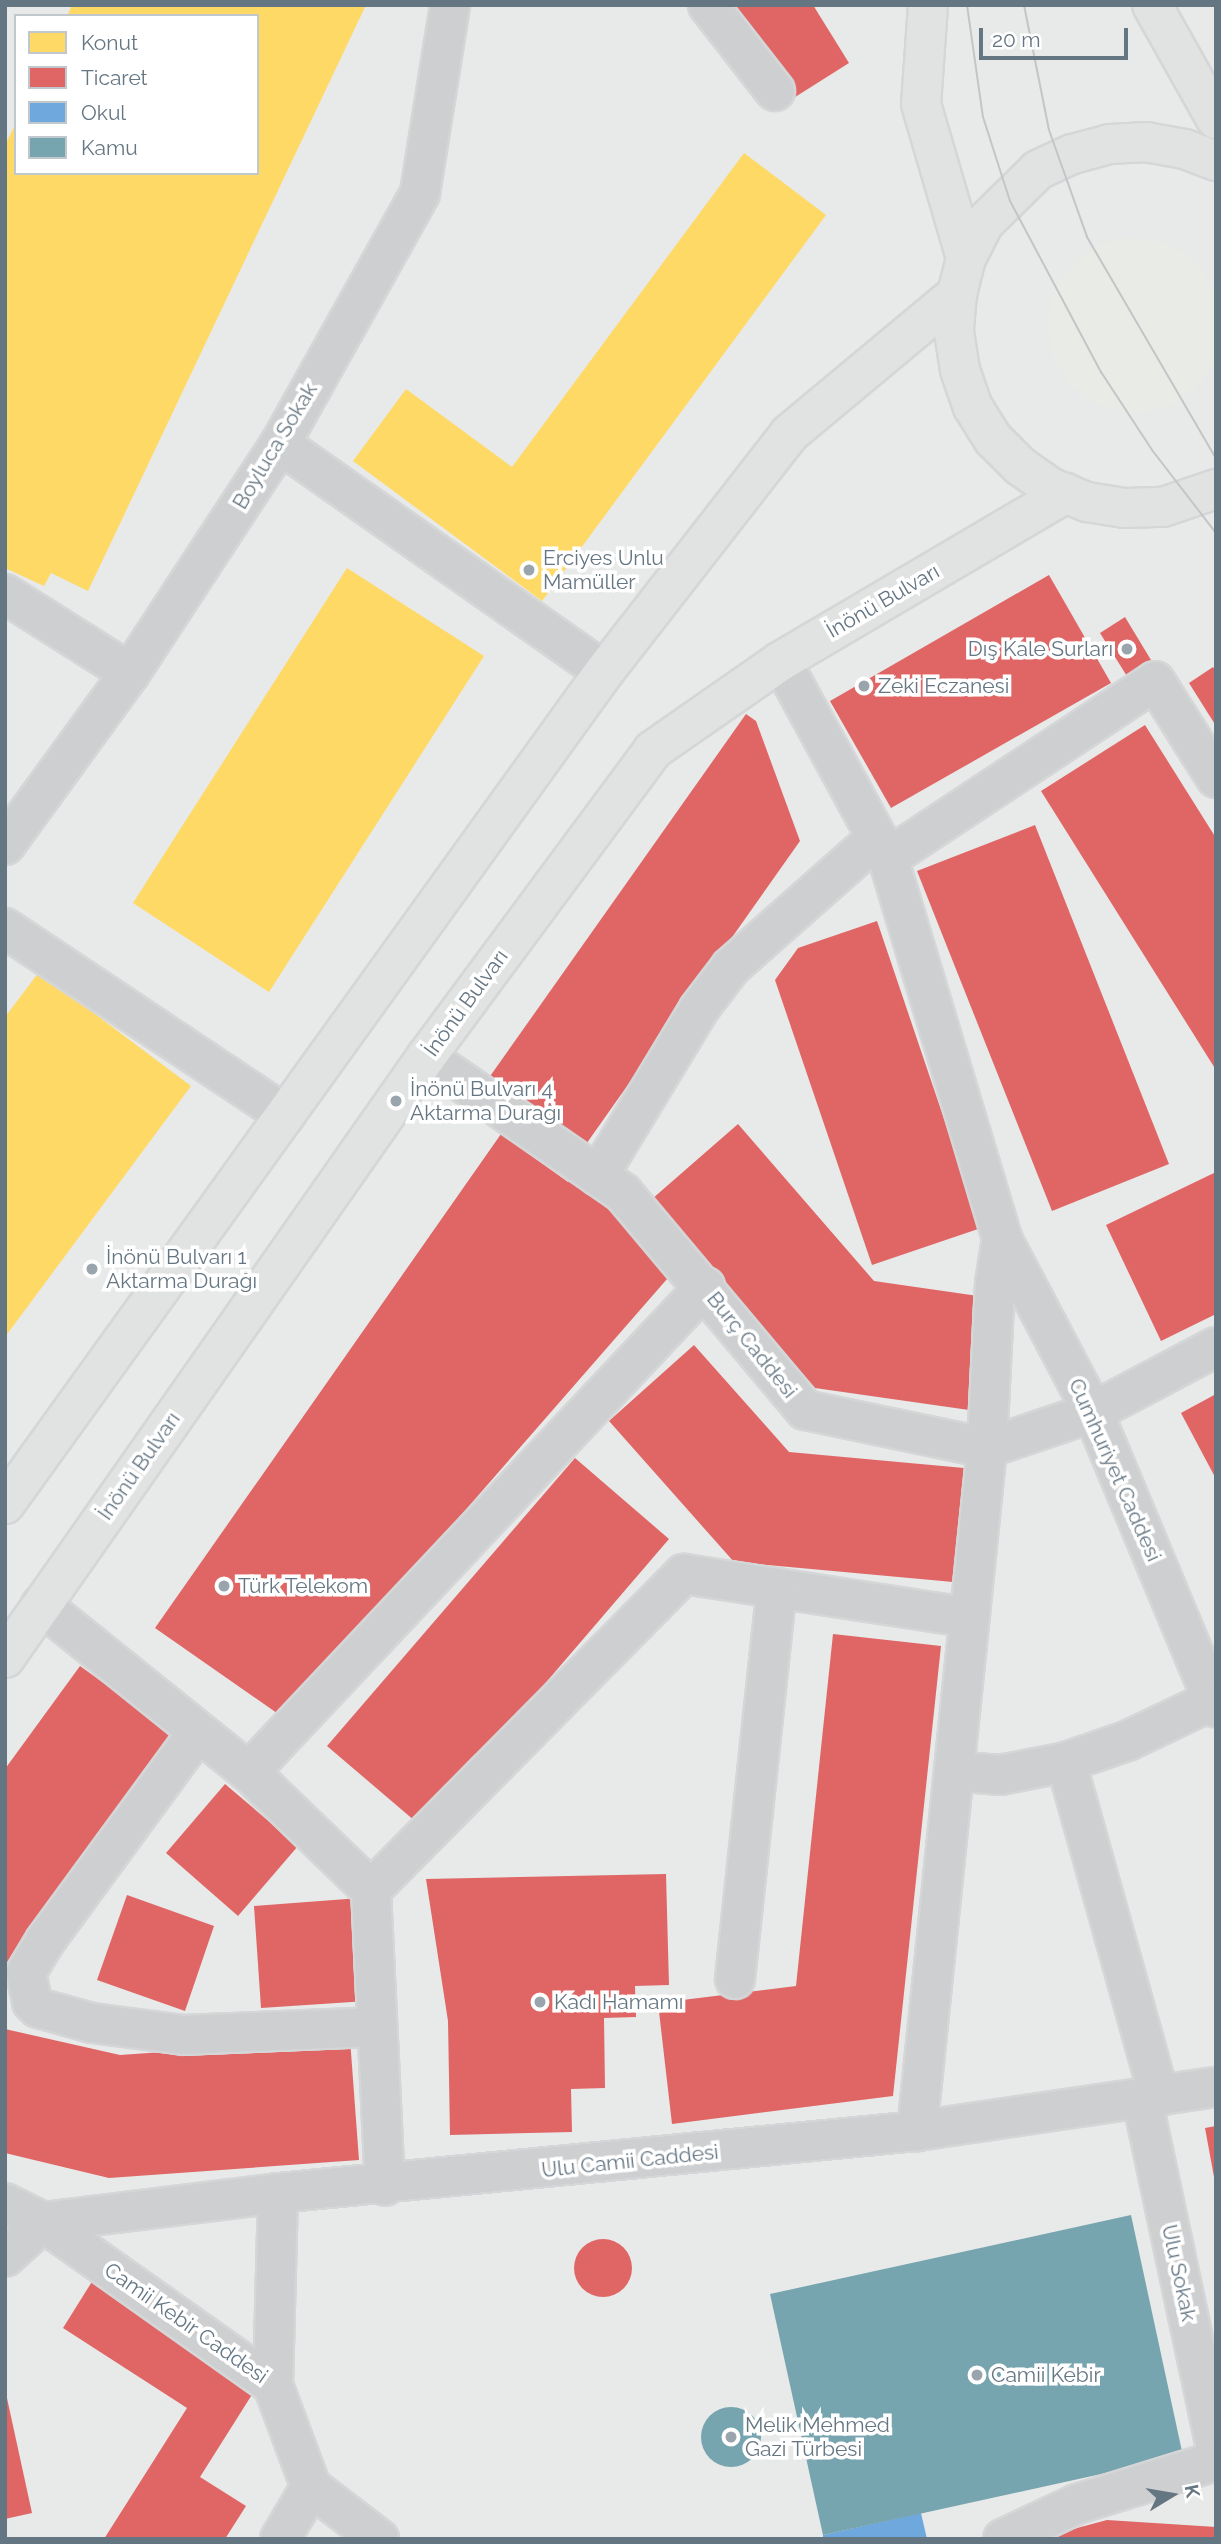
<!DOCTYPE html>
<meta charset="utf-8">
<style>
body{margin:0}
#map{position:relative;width:1221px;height:2544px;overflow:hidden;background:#f9f9f9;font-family:Raleway,sans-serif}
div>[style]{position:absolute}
.built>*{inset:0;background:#e8e9e9}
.green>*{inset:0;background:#e8ebe6}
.round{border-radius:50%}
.homes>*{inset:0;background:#ffd966}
.shops>*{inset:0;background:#e06666}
.schools>*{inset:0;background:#6fa8dc}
.public>*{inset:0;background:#76a5af}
.roads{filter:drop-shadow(2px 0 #d5d6d7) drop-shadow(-2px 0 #d5d6d7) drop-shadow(0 2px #d5d6d7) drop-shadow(0 -2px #d5d6d7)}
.minor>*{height:38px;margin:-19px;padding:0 19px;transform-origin:19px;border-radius:19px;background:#cecfd0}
.major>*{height:38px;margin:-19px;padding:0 19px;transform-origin:19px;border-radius:19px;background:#e1e2e2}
.highway>*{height:38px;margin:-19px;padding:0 19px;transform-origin:19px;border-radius:19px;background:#e1e2e2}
.tram>*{height:2px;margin:-1px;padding:0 1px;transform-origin:1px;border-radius:1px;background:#c3c5c6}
.dots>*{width:19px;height:19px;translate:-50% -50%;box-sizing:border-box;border:4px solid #fff;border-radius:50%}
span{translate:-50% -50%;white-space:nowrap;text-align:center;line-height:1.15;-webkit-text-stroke:7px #fff;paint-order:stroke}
.street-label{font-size:21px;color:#657683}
.poi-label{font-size:21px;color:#657683}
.left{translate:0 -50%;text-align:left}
.right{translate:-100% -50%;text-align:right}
.frame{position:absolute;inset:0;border:7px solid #657683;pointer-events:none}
.legend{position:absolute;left:14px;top:14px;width:245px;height:161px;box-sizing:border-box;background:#fff;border:2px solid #c1c8cd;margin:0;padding:9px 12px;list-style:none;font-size:21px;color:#657683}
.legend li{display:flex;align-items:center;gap:14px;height:35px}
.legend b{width:35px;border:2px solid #c1c8cd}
.north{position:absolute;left:1137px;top:2460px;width:70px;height:70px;-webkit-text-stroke:5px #fff;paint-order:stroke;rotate:79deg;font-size:19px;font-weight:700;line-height:28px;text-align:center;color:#657683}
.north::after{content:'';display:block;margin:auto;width:24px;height:32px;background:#657683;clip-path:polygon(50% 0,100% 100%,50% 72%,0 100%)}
.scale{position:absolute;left:979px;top:28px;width:149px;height:32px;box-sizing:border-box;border:4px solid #657683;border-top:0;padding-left:9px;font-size:21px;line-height:24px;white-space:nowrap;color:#657683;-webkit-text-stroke:5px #fff;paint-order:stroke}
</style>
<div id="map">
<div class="built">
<div style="clip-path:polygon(evenodd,5px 5px,1216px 5px,1216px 2539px,5px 2539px,5px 5px,16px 16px,257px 16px,257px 173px,16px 173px,16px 16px)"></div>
</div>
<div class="green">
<div class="round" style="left:1048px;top:238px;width:174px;height:174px"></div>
</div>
<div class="homes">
<div style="clip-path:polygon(72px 5px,366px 5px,88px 591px,51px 573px,44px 586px,5px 568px,5px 145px,16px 123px,16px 173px,257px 173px,257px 16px,67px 16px)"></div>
<div style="clip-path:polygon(744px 153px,826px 215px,542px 601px,353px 461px,406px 389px,512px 467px)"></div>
<div style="clip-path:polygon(347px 568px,484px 656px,269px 992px,133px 903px)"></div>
<div style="clip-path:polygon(39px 972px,191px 1086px,5px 1337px,5px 1017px)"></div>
</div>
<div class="shops">
<div style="clip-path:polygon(734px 5px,813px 5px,849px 63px,792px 99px)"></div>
<div style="clip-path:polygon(1049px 575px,1111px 683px,891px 808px,830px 701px)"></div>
<div style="clip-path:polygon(1125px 617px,1154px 665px,1130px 681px,1100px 633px)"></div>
<div style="clip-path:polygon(1213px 667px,1216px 671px,1216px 726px,1189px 683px)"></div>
<div style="clip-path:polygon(746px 714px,756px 721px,800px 841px,577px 1157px,481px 1089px)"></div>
<div style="clip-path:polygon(1145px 725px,1216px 838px,1216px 1070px,1041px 791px)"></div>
<div style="clip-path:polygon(1035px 825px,1169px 1164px,1052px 1211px,917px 871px)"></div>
<div style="clip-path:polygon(877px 921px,981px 1228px,872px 1265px,775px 980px,798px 948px)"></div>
<div style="clip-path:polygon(738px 1124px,874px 1281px,985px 1297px,969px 1410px,815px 1388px,652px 1199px)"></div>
<div style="clip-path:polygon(501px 1134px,568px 1182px,577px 1169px,681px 1263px,284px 1718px,155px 1628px)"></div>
<div style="clip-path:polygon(1216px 1172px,1216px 1314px,1161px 1341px,1106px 1225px)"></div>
<div style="clip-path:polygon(694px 1345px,789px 1452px,975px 1469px,964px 1583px,734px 1562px,609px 1421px)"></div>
<div style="clip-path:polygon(1216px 1394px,1216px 1479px,1181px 1413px)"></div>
<div style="clip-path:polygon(575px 1458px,669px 1539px,422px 1827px,327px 1746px)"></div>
<div style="clip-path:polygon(833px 1634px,941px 1646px,893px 2096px,672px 2124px,658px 2003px,796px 1986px)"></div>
<div style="clip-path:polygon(80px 1666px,178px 1737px,5px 1974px,5px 1769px)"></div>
<div style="clip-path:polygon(225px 1784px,298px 1846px,238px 1916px,166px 1853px)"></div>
<div style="clip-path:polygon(666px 1874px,669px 1985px,635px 1986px,636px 2017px,604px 2018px,605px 2088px,571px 2089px,572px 2132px,450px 2135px,448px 2021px,426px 1879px)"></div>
<div style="clip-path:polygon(127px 1895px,214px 1926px,185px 2011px,97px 1980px)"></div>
<div style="clip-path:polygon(360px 1898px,367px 2001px,261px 2008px,254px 1906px)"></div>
<div style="clip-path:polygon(5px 2029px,120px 2055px,350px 2039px,359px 2160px,109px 2178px,5px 2153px)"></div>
<div style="clip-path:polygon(1216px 2126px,1216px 2177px,1214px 2177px,1205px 2128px)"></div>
<div class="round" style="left:574px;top:2239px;width:58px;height:58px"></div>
<div style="clip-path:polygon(93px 2280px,258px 2385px,200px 2477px,246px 2506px,225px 2539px,104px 2539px,187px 2408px,63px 2328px)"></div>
<div style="clip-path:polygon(5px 2389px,32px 2513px,5px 2519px)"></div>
<div style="clip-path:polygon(1107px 2520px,1216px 2527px,1216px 2539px,1036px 2539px)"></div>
</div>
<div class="schools">
<div style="clip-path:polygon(921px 2513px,927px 2539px,823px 2539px,823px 2535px)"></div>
</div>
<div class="public">
<div style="clip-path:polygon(1131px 2215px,1183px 2456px,823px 2535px,770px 2294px)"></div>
<div class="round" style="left:701px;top:2407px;width:60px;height:60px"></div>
</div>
<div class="roads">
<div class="minor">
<div style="left:708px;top:5px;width:109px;rotate:52.1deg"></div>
<div style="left:280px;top:444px;width:396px;rotate:35.1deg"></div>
<div style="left:5px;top:594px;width:148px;rotate:32.3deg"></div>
<div style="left:781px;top:661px;width:224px;rotate:61.5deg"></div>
<div style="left:888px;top:858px;width:398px;rotate:73.3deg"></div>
<div style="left:1002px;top:1239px;width:45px;rotate:99deg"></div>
<div style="left:995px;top:1283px;width:165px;rotate:92.8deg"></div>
<div style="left:987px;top:1448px;width:687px;rotate:95.85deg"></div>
<div style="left:5px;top:845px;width:213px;rotate:-54deg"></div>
<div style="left:130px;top:673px;width:274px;rotate:-56.8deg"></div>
<div style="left:280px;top:444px;width:287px;rotate:-60.8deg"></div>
<div style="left:420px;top:193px;width:190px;rotate:-80.9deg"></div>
<div style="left:888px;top:858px;width:320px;rotate:-33.5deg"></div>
<div style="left:1155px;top:681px;width:115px;rotate:57.8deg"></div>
<div style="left:5px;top:928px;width:337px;rotate:33.7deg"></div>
<div style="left:426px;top:1057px;width:239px;rotate:34.6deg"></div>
<div style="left:623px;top:1193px;width:283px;rotate:50deg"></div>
<div style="left:805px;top:1410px;width:186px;rotate:11.8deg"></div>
<div style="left:987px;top:1448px;width:112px;rotate:-18.8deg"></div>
<div style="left:1093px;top:1412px;width:139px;rotate:-27.9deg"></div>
<div style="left:598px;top:1176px;width:195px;rotate:-58.8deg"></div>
<div style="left:699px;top:1009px;width:53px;rotate:-52.7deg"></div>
<div style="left:731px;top:967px;width:195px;rotate:-41.5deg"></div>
<div style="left:1002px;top:1239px;width:195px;rotate:62.3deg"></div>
<div style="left:1093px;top:1412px;width:320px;rotate:67.4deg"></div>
<div style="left:41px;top:1605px;width:267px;rotate:38.8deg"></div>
<div style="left:249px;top:1772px;width:170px;rotate:44deg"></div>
<div style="left:371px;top:1890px;width:296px;rotate:87.3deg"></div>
<div style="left:198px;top:1732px;width:259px;rotate:126.2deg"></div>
<div style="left:45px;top:1941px;width:37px;rotate:121deg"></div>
<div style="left:26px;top:1973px;width:30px;rotate:78deg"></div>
<div style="left:32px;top:2002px;width:8px;rotate:45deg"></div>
<div style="left:38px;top:2008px;width:56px;rotate:15.5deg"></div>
<div style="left:92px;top:2023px;width:93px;rotate:7.4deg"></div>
<div style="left:184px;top:2035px;width:193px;rotate:-2.4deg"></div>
<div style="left:1066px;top:1762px;width:347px;rotate:74.4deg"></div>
<div style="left:954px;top:1771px;width:46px;rotate:5deg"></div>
<div style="left:1000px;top:1775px;width:67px;rotate:-11.1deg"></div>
<div style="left:1066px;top:1762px;width:65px;rotate:-19deg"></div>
<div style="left:1127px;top:1741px;width:95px;rotate:-25.5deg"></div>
<div style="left:249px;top:1772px;width:666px;rotate:-46.77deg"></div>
<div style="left:371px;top:1890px;width:445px;rotate:-45.3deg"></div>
<div style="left:684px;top:1574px;width:289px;rotate:8.7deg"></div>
<div style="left:735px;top:1979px;width:393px;rotate:-83.9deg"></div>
<div style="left:1142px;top:2099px;width:356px;rotate:78deg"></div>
<div style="left:5px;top:2203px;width:42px;rotate:26.6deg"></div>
<div style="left:43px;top:2222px;width:282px;rotate:35.3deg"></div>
<div style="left:273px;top:2385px;width:109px;rotate:69.6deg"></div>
<div style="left:311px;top:2487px;width:86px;rotate:37.4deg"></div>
<div style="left:5px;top:2257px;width:52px;rotate:-42.6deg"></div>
<div style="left:43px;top:2222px;width:237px;rotate:-7deg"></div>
<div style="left:278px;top:2193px;width:642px;rotate:-5.54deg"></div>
<div style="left:917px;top:2131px;width:302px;rotate:-8.4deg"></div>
<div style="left:273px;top:2385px;width:192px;rotate:-88.5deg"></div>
<div style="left:280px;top:2539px;width:61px;rotate:-59.2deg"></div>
<div style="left:1003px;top:2539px;width:82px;rotate:-25.3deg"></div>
<div style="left:1077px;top:2504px;width:145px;rotate:-17.2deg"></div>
</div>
<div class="major">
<div style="left:5px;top:1504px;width:1025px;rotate:-54.25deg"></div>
<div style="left:604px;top:672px;width:301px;rotate:-52.1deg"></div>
<div style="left:789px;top:434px;width:219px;rotate:-39.8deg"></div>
<div style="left:5px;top:1658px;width:734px;rotate:-54.99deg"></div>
<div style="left:426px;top:1057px;width:382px;rotate:-53.5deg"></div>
<div style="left:653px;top:750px;width:156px;rotate:-34.8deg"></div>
<div style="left:781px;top:661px;width:331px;rotate:-30.5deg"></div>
</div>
<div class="highway">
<div style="left:928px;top:5px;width:99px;rotate:94deg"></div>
<div style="left:921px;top:104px;width:160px;rotate:73.7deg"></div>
<div style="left:1152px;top:5px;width:131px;rotate:60.7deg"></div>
<div style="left:1216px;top:161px;width:33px;rotate:-159deg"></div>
<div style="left:1185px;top:149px;width:39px;rotate:-170deg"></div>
<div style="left:1147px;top:142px;width:37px;rotate:177deg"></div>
<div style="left:1110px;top:144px;width:39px;rotate:165deg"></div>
<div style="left:1072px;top:154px;width:38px;rotate:155deg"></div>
<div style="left:1038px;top:170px;width:76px;rotate:135.5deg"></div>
<div style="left:984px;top:223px;width:39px;rotate:117deg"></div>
<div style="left:966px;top:258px;width:37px;rotate:104deg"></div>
<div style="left:957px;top:294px;width:38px;rotate:95deg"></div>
<div style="left:954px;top:332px;width:38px;rotate:81deg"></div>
<div style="left:960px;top:370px;width:39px;rotate:71deg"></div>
<div style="left:973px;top:407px;width:38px;rotate:58deg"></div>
<div style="left:993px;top:439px;width:38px;rotate:45deg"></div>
<div style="left:1020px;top:466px;width:39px;rotate:35deg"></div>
<div style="left:1052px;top:488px;width:38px;rotate:22deg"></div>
<div style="left:1087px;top:502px;width:38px;rotate:9deg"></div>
<div style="left:1125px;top:508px;width:38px;rotate:-2deg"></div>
<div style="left:1163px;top:507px;width:56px;rotate:-18.8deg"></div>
</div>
</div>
<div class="tram">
<div style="left:967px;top:5px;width:113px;rotate:81.9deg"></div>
<div style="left:983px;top:117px;width:88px;rotate:72.2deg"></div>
<div style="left:1010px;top:201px;width:194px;rotate:62deg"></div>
<div style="left:1101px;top:372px;width:93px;rotate:56.8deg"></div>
<div style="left:1152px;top:450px;width:105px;rotate:52.4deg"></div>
<div style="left:1024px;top:5px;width:127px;rotate:78.7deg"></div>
<div style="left:1049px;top:130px;width:114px;rotate:70.4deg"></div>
<div style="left:1087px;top:237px;width:257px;rotate:59.8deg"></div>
</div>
<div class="dots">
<div style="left:529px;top:570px;background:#99a4ac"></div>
<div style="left:1127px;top:649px;background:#99a4ac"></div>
<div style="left:864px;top:686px;background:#99a4ac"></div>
<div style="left:396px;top:1101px;background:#99a4ac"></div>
<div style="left:92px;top:1269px;background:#99a4ac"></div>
<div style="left:224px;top:1586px;background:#99a4ac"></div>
<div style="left:540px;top:2002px;background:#99a4ac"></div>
<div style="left:977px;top:2375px;background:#99a4ac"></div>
<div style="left:731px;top:2437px;background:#99a4ac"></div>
</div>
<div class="street-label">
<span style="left:275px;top:446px;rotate:-59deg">Boyluca Sokak</span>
<span style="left:883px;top:601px;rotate:-30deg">İnönü Bulvarı</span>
<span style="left:466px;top:1003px;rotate:-54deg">İnönü Bulvarı</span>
<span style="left:752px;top:1345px;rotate:51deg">Burç Caddesi</span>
<span style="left:139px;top:1466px;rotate:-55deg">İnönü Bulvarı</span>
<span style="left:1115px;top:1470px;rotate:66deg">Cumhuriyet Caddesi</span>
<span style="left:630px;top:2161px;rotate:-6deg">Ulu Camii Caddesi</span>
<span style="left:1179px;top:2273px;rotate:78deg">Ulu Sokak</span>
<span style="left:186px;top:2323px;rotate:35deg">Camii Kebir Caddesi</span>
</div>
<div class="poi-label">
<span class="left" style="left:543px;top:570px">Erciyes Unlu<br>Mamüller</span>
<span class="right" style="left:1113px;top:649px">Dış Kale Surları</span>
<span class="left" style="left:878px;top:686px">Zeki Eczanesi</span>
<span class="left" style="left:410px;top:1101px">İnönü Bulvarı 4<br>Aktarma Durağı</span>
<span class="left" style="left:106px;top:1269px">İnönü Bulvarı 1<br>Aktarma Durağı</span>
<span class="left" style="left:238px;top:1586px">Türk Telekom</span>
<span class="left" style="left:554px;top:2002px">Kadı Hamamı</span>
<span class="left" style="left:991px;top:2375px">Camii Kebir</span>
<span class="left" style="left:745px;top:2437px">Melik Mehmed<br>Gazi Türbesi</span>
</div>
<div class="frame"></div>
<ul class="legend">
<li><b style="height:19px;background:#ffd966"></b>Konut</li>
<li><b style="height:19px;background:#e06666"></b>Ticaret</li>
<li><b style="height:19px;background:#6fa8dc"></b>Okul</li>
<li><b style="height:19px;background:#76a5af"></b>Kamu</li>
</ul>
<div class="north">K</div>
<div class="scale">20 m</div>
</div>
